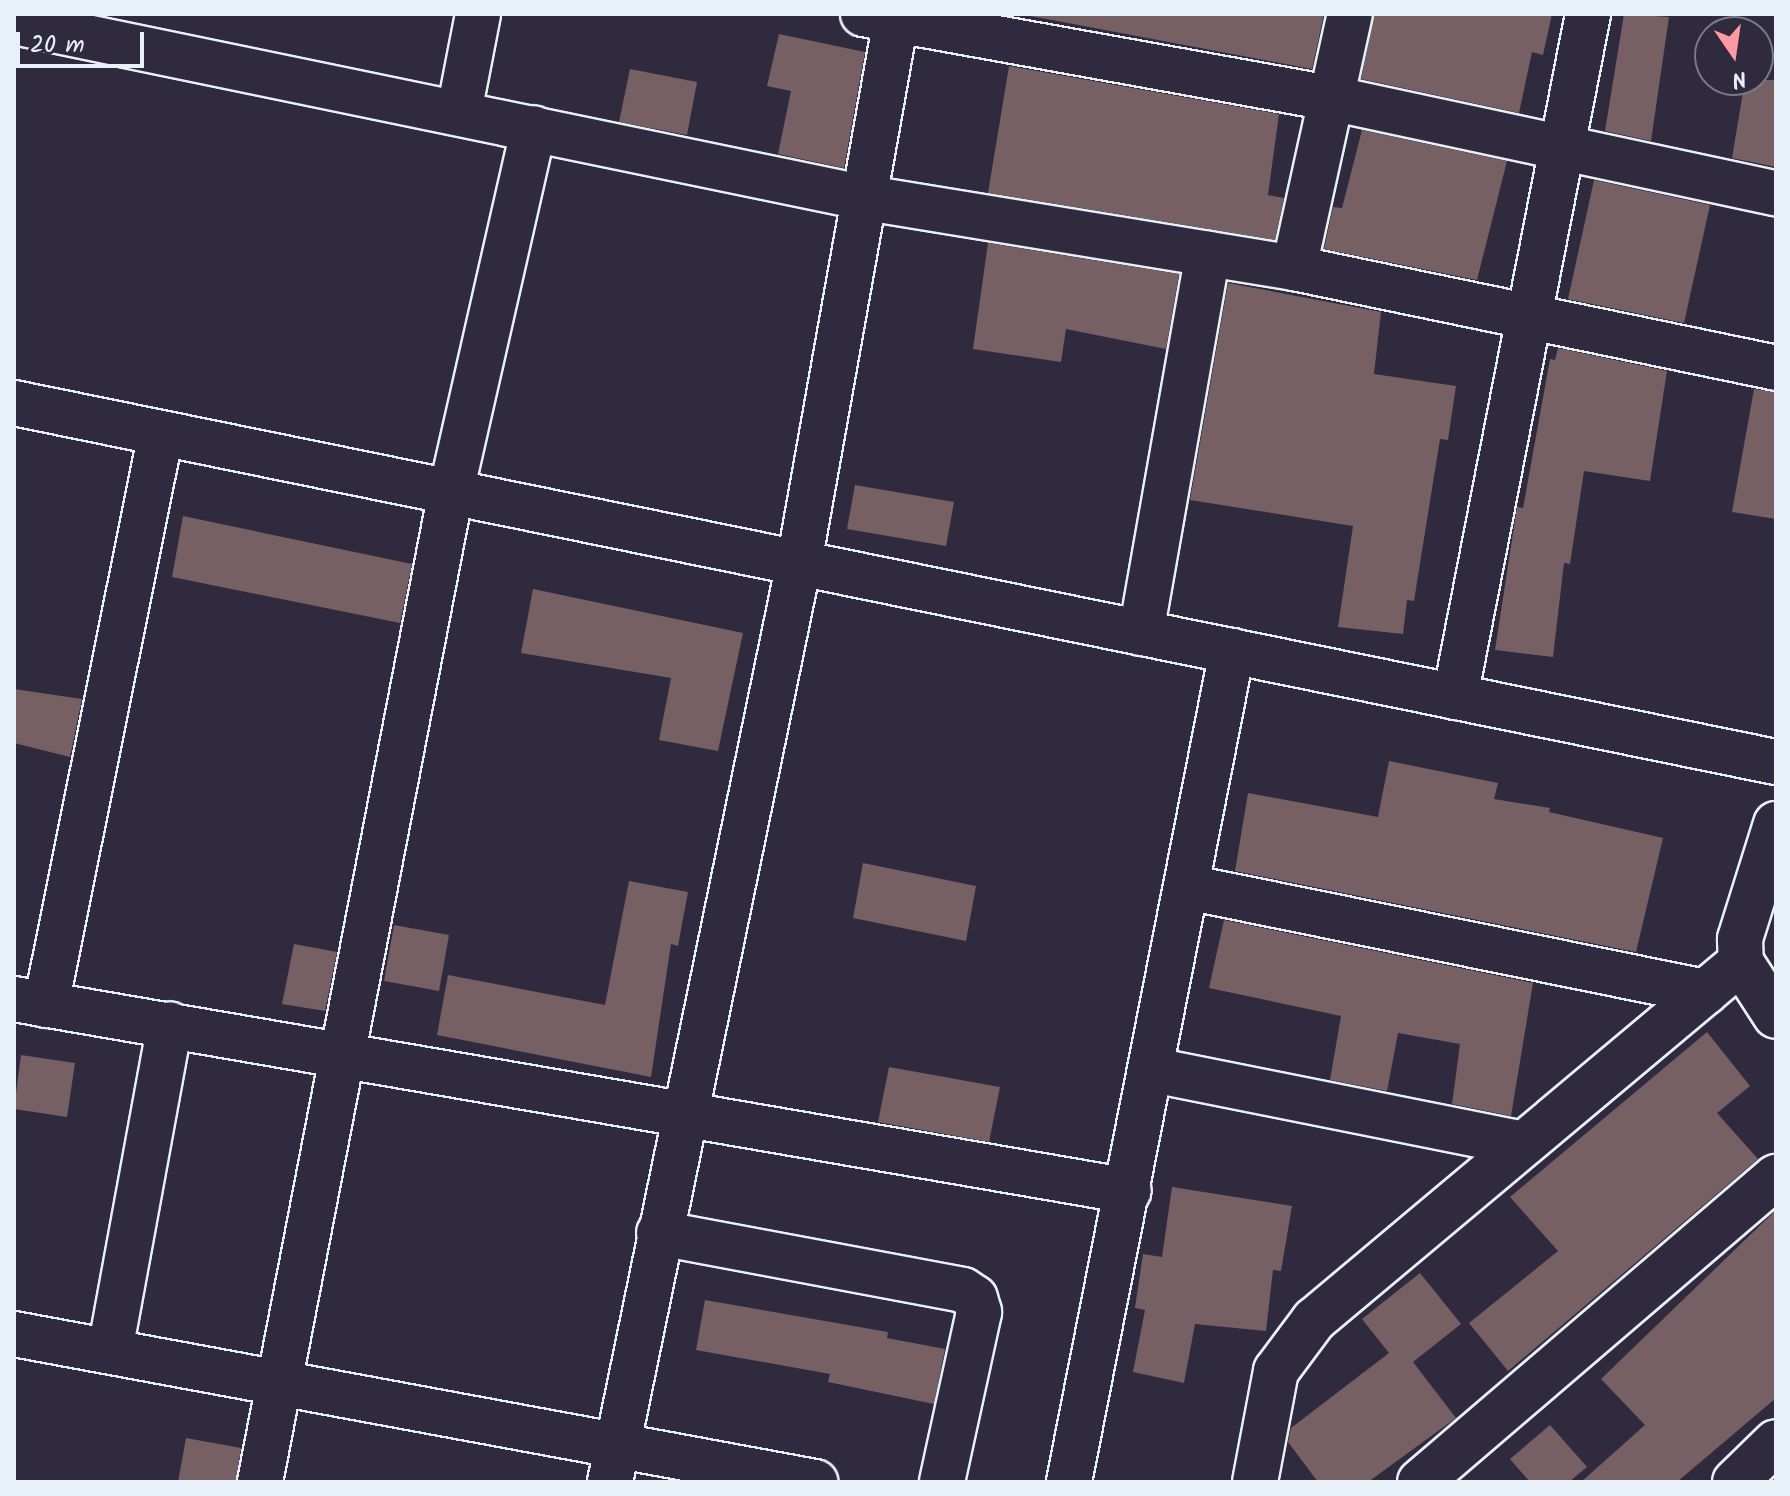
<!DOCTYPE html>
<style>
body{margin:0}
#map{position:relative;width:1790px;height:1496px;overflow:hidden;background:#2f2a3d;font-family:Kalam,sans-serif}
div>[style]{position:absolute}
.building>*{inset:0;background:#766064}
.roads{filter:drop-shadow(2px 0 #e8f1f8) drop-shadow(-2px 0 #e8f1f8) drop-shadow(0 2px #e8f1f8) drop-shadow(0 -2px #e8f1f8)}
.minor>*{height:44px;margin:-22px;padding:0 22px;transform-origin:22px;border-radius:22px;background:#2f2a3d}
.tertiary>*{height:44px;margin:-22px;padding:0 22px;transform-origin:22px;border-radius:22px;background:#2f2a3d}
span{translate:-50% -50%;white-space:nowrap;text-align:center;line-height:1.15;-webkit-text-stroke:6px #2f2a3d;paint-order:stroke}
.frame{position:absolute;inset:0;border:16px solid #e8f1f8;pointer-events:none}
.north{position:absolute;left:1694px;top:16px;width:80px;height:80px;box-sizing:border-box;background:#2f2a3d;border:2px solid #797a88;border-radius:50%;rotate:167deg;font-size:22px;font-weight:700;line-height:32px;text-align:center;color:#e8f1f8}
.north::after{content:'';display:block;margin:auto;width:28px;height:36px;background:#ff9aa2;clip-path:polygon(50% 0,100% 100%,50% 72%,0 100%)}
.scale{position:absolute;left:16px;top:32px;width:128px;height:36px;box-sizing:border-box;border:4px solid #e8f1f8;border-top:0;padding-left:10px;font-size:24px;line-height:28px;white-space:nowrap;color:#e8f1f8;-webkit-text-stroke:6px #2f2a3d;paint-order:stroke}
</style>
<div id="map">
<div class="building">
<div style="clip-path:polygon(1020px 14px,1324px 14px,1312px 69px)"></div>
<div style="clip-path:polygon(1374px 14px,1552px 14px,1543px 55px,1532px 52px,1519px 113px,1361px 79px)"></div>
<div style="clip-path:polygon(1624px 14px,1669px 17px,1651px 141px,1605px 131px)"></div>
<div style="clip-path:polygon(779px 34px,865px 52px,844px 168px,778px 154px,791px 91px,767px 86px)"></div>
<div style="clip-path:polygon(1009px 66px,1279px 114px,1268px 195px,1284px 198px,1275px 240px,988px 193px)"></div>
<div style="clip-path:polygon(630px 69px,697px 82px,687px 135px,619px 122px)"></div>
<div style="clip-path:polygon(1745px 80px,1776px 80px,1776px 167px,1732px 158px)"></div>
<div style="clip-path:polygon(1362px 130px,1507px 161px,1477px 280px,1324px 249px,1333px 207px,1342px 208px)"></div>
<div style="clip-path:polygon(1594px 180px,1710px 205px,1684px 323px,1568px 299px)"></div>
<div style="clip-path:polygon(988px 243px,1179px 274px,1166px 349px,1066px 329px,1061px 362px,973px 349px)"></div>
<div style="clip-path:polygon(1228px 283px,1381px 312px,1374px 374px,1456px 386px,1448px 440px,1440px 439px,1414px 601px,1407px 600px,1403px 634px,1338px 627px,1353px 526px,1190px 500px)"></div>
<div style="clip-path:polygon(1558px 348px,1667px 371px,1650px 481px,1584px 471px,1570px 564px,1564px 563px,1553px 657px,1495px 650px,1517px 507px,1523px 508px,1550px 359px,1555px 360px)"></div>
<div style="clip-path:polygon(1754px 389px,1776px 392px,1776px 519px,1732px 512px)"></div>
<div style="clip-path:polygon(855px 485px,954px 502px,946px 546px,847px 529px)"></div>
<div style="clip-path:polygon(183px 516px,412px 564px,400px 623px,172px 577px)"></div>
<div style="clip-path:polygon(533px 589px,743px 633px,718px 751px,659px 740px,671px 678px,521px 653px)"></div>
<div style="clip-path:polygon(14px 689px,82px 699px,70px 757px,14px 743px)"></div>
<div style="clip-path:polygon(1389px 761px,1498px 783px,1494px 799px,1550px 808px,1549px 812px,1663px 838px,1636px 952px,1235px 871px,1248px 793px,1378px 817px)"></div>
<div style="clip-path:polygon(863px 863px,976px 886px,966px 941px,853px 918px)"></div>
<div style="clip-path:polygon(629px 881px,688px 892px,678px 946px,671px 944px,651px 1077px,437px 1035px,448px 975px,605px 1005px)"></div>
<div style="clip-path:polygon(1224px 920px,1533px 983px,1511px 1116px,1452px 1104px,1460px 1044px,1398px 1033px,1387px 1091px,1330px 1080px,1341px 1016px,1209px 988px)"></div>
<div style="clip-path:polygon(394px 925px,449px 935px,439px 991px,384px 981px)"></div>
<div style="clip-path:polygon(294px 944px,337px 952px,325px 1011px,282px 1004px)"></div>
<div style="clip-path:polygon(1707px 1032px,1750px 1086px,1717px 1113px,1758px 1159px,1508px 1371px,1469px 1323px,1558px 1251px,1510px 1197px)"></div>
<div style="clip-path:polygon(21px 1055px,75px 1063px,67px 1117px,14px 1109px)"></div>
<div style="clip-path:polygon(889px 1067px,1000px 1087px,989px 1142px,878px 1122px)"></div>
<div style="clip-path:polygon(1172px 1187px,1292px 1206px,1281px 1271px,1273px 1270px,1266px 1331px,1195px 1324px,1184px 1383px,1133px 1372px,1145px 1310px,1135px 1308px,1143px 1254px,1162px 1257px)"></div>
<div style="clip-path:polygon(1776px 1210px,1776px 1398px,1677px 1482px,1581px 1482px,1645px 1425px,1601px 1379px)"></div>
<div style="clip-path:polygon(1420px 1273px,1461px 1324px,1413px 1362px,1456px 1418px,1368px 1482px,1318px 1482px,1288px 1442px,1291px 1428px,1389px 1353px,1362px 1319px)"></div>
<div style="clip-path:polygon(705px 1300px,888px 1332px,887px 1338px,945px 1349px,934px 1404px,828px 1382px,830px 1374px,696px 1350px)"></div>
<div style="clip-path:polygon(1550px 1425px,1587px 1467px,1569px 1482px,1530px 1482px,1510px 1459px)"></div>
<div style="clip-path:polygon(186px 1438px,241px 1448px,236px 1482px,178px 1482px)"></div>
</div>
<div class="roads">
<div class="minor">
<div style="left:863px;top:14px;width:475px;rotate:10.2deg"></div>
<div style="left:1331px;top:98px;width:455px;rotate:12.1deg"></div>
<div style="left:14px;top:22px;width:865px;rotate:11.67deg"></div>
<div style="left:861px;top:197px;width:439px;rotate:9.3deg"></div>
<div style="left:1294px;top:268px;width:492px;rotate:11.7deg"></div>
<div style="left:459px;top:112px;width:100px;rotate:-79deg"></div>
<div style="left:1294px;top:268px;width:260px;rotate:-77.6deg"></div>
<div style="left:1141px;top:633px;width:385px;rotate:-80deg"></div>
<div style="left:1455px;top:697px;width:696px;rotate:-78.98deg"></div>
<div style="left:1776px;top:824px;width:121px;rotate:107.4deg"></div>
<div style="left:1740px;top:939px;width:23px;rotate:88deg"></div>
<div style="left:1741px;top:962px;width:64px;rotate:57.1deg"></div>
<div style="left:1187px;top:887px;width:529px;rotate:11.46deg"></div>
<div style="left:14px;top:999px;width:1131px;rotate:9.77deg"></div>
<div style="left:46px;top:1005px;width:583px;rotate:-78.63deg"></div>
<div style="left:1153px;top:1070px;width:377px;rotate:11.3deg"></div>
<div style="left:659px;top:1233px;width:309px;rotate:10.6deg"></div>
<div style="left:963px;top:1290px;width:14px;rotate:34deg"></div>
<div style="left:975px;top:1298px;width:15px;rotate:74deg"></div>
<div style="left:979px;top:1312px;width:174px;rotate:102.3deg"></div>
<div style="left:14px;top:1334px;width:815px;rotate:10.47deg"></div>
<div style="left:110px;top:1351px;width:332px;rotate:-79.6deg"></div>
<div style="left:260px;top:1482px;width:1008px;rotate:-79.08deg"></div>
<div style="left:451px;top:492px;width:373px;rotate:-77.2deg"></div>
<div style="left:610px;top:1482px;width:938px;rotate:-78.38deg"></div>
<div style="left:799px;top:563px;width:558px;rotate:-79.88deg"></div>
<div style="left:1069px;top:1482px;width:847px;rotate:-78.9deg"></div>
<div style="left:1255px;top:1482px;width:113px;rotate:-79.3deg"></div>
<div style="left:1276px;top:1371px;width:64px;rotate:-53.3deg"></div>
<div style="left:1314px;top:1320px;width:557px;rotate:-39.98deg"></div>
<div style="left:1420px;top:1482px;width:469px;rotate:-40.6deg"></div>
<div style="left:1735px;top:1482px;width:57px;rotate:-44.3deg"></div>
</div>
<div class="tertiary">
<div style="left:14px;top:403px;width:1798px;rotate:11.52deg"></div>
</div>
</div>
<div class="frame"></div>
<div class="north">N</div>
<div class="scale">20 m</div>
</div>
